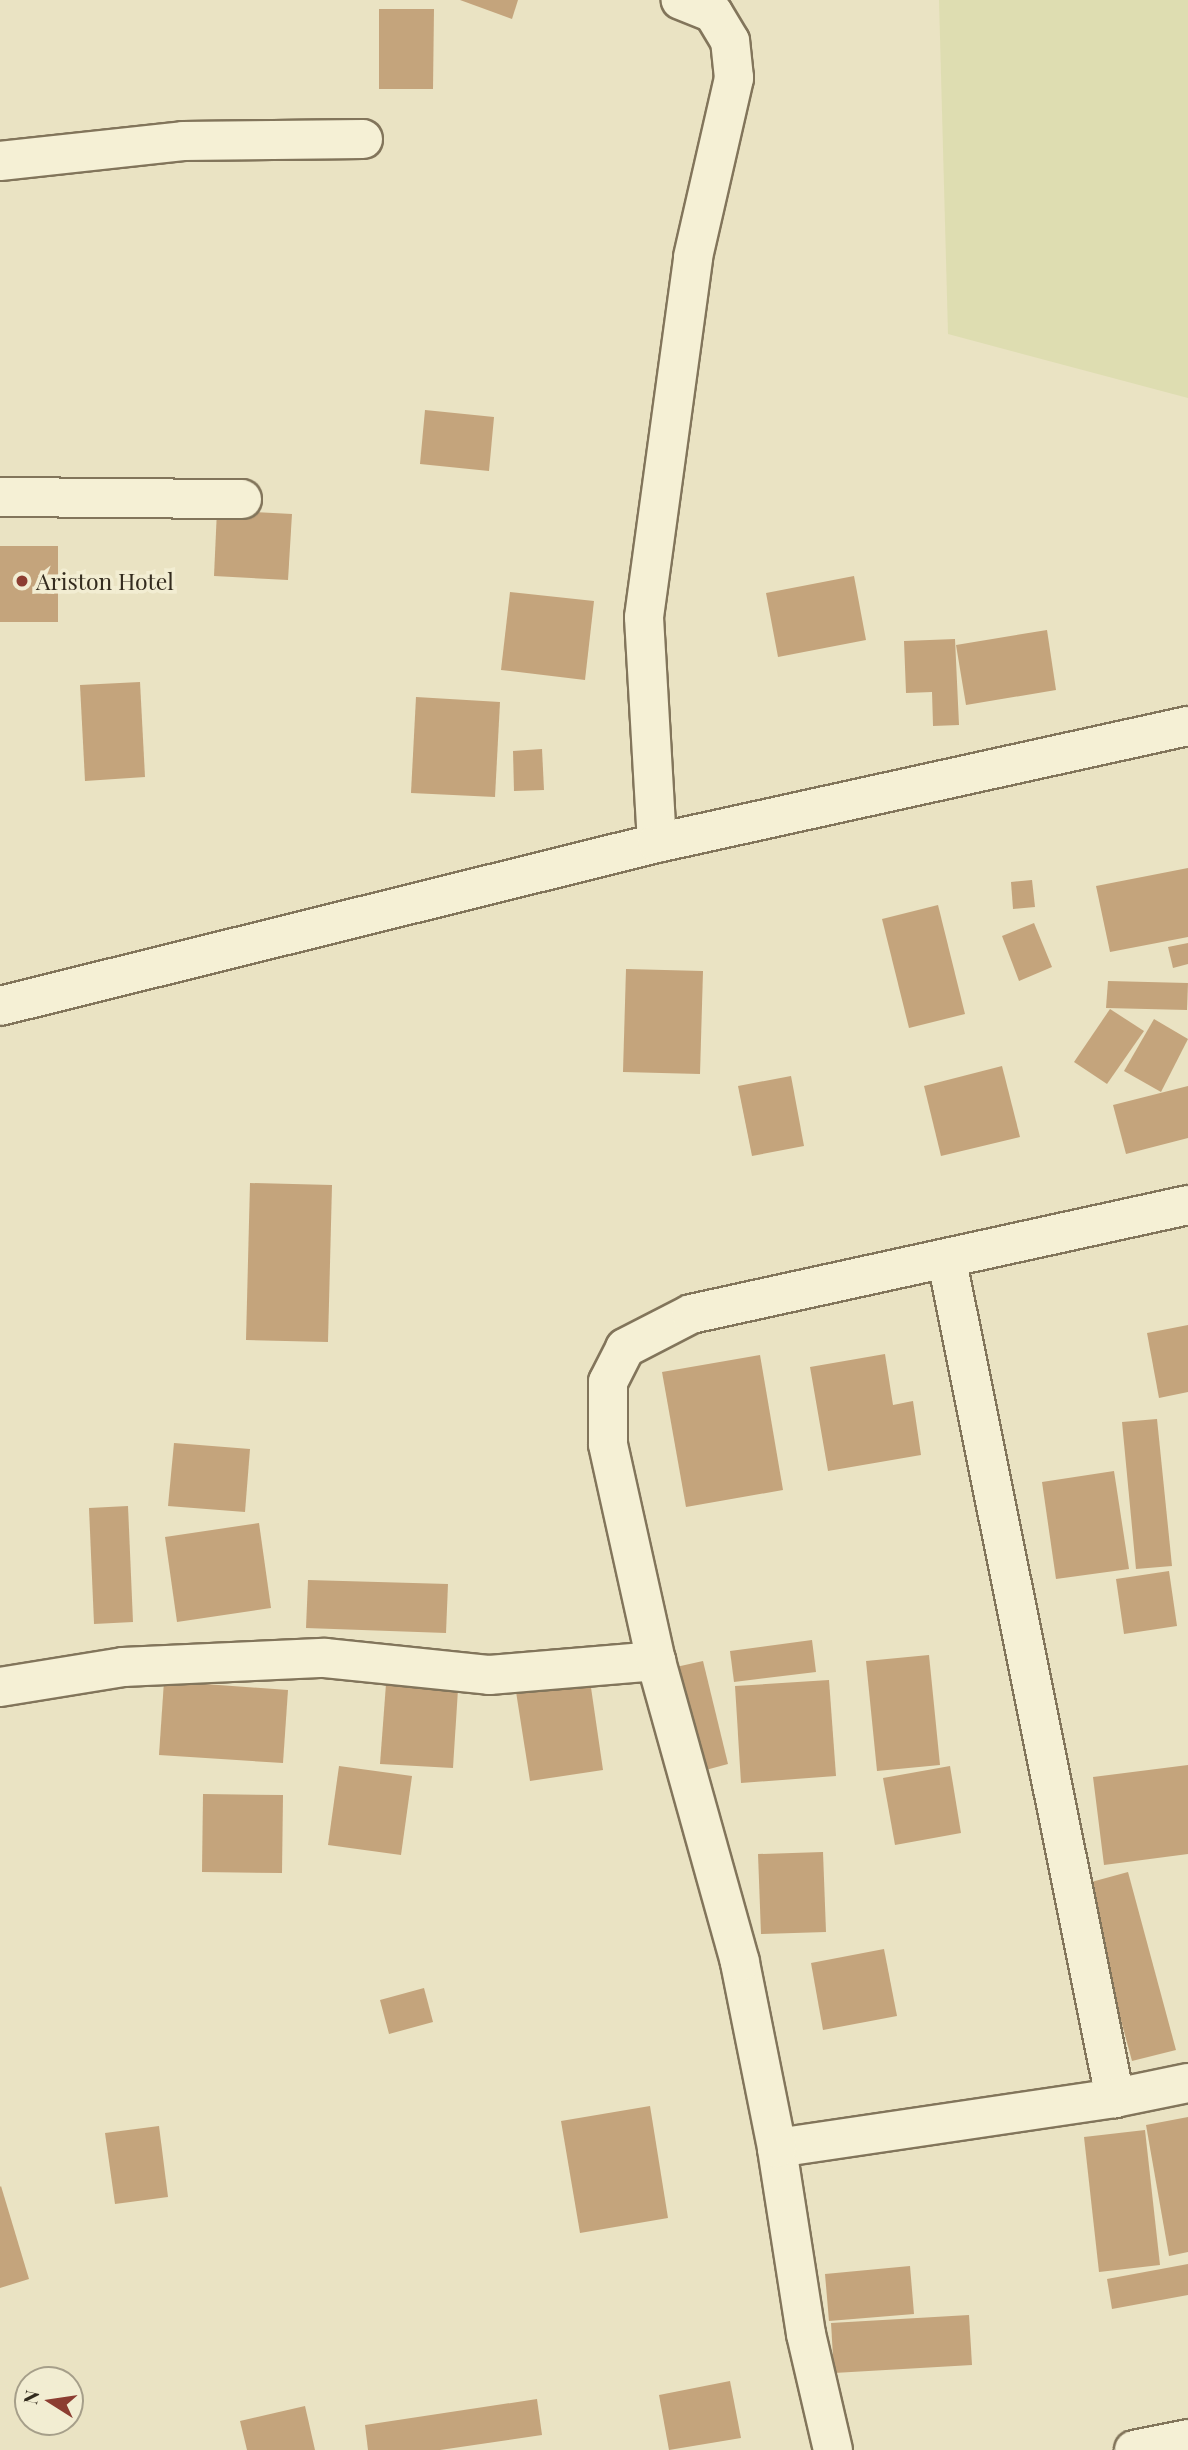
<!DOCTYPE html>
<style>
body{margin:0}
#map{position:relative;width:1188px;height:2450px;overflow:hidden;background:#eae3c3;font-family:"Playfair Display",serif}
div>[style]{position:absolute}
.farmland>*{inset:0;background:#deddb1}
.building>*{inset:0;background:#c4a47c}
.roads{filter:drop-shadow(2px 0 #82755b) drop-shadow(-2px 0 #82755b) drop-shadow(0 2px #82755b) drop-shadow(0 -2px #82755b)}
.minor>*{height:38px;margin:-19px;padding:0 19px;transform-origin:19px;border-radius:19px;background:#f5f0d5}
.tertiary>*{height:38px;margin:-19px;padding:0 19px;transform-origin:19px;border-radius:19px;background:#f5f0d5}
.dots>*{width:19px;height:19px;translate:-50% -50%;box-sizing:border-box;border:4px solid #f2edd2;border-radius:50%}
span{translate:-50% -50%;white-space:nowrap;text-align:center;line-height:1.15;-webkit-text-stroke:7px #f2edd2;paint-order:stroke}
.poi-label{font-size:23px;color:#332b1e}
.left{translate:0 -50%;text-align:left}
.north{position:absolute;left:14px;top:2366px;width:70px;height:70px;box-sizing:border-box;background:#f2edd2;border:2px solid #a69f8a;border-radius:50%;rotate:282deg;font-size:19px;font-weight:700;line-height:28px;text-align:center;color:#332b1e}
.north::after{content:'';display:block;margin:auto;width:24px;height:32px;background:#8c3d31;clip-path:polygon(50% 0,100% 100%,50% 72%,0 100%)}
</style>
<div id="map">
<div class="farmland">
<div style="clip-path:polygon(939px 0,1188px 0,1188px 398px,948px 334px)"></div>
</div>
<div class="building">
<div style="clip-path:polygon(460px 0,518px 0,512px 19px)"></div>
<div style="clip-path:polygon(379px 9px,434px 9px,433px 89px,379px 89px)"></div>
<div style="clip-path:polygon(425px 410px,494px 417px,489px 471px,420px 464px)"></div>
<div style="clip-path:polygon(217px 510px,292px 514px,288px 580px,214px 576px)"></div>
<div style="clip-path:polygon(0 546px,58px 546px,58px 622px,0 622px)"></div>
<div style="clip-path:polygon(854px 576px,866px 640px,778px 657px,766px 593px)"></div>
<div style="clip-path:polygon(510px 592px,594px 601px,585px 680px,501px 670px)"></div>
<div style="clip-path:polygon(1047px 630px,1056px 690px,966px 705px,956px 645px)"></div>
<div style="clip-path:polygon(955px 639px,959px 725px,933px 726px,932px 692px,906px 693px,904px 641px)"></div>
<div style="clip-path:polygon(140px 682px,145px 777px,85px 781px,80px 685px)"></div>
<div style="clip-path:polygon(416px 697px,500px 702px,495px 797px,411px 793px)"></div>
<div style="clip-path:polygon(542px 749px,544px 790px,514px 791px,513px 751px)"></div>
<div style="clip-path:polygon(1188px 868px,1188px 937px,1110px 952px,1096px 886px)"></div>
<div style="clip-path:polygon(1032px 880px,1035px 907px,1013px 909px,1011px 882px)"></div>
<div style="clip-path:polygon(938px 905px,965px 1014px,909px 1028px,882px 919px)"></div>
<div style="clip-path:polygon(1034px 923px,1052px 967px,1019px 981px,1002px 936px)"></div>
<div style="clip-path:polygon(1188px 943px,1188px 964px,1173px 968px,1168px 947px)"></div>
<div style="clip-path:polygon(626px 969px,703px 971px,700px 1074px,623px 1072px)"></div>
<div style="clip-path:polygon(1108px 981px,1188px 983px,1187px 1010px,1106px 1008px)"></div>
<div style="clip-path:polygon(1110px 1009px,1144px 1031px,1107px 1084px,1074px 1062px)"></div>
<div style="clip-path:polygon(1154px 1019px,1188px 1039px,1161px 1092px,1124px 1071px)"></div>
<div style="clip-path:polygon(1002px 1066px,1020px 1137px,941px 1156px,924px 1086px)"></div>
<div style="clip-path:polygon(791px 1076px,804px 1146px,752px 1156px,738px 1086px)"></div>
<div style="clip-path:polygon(1188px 1086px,1188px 1138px,1126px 1154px,1113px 1105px)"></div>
<div style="clip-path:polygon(250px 1183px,332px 1185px,328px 1342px,246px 1340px)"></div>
<div style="clip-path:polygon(1188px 1325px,1188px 1392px,1159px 1398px,1147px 1333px)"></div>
<div style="clip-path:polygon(885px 1354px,893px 1405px,913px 1401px,921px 1455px,828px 1471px,810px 1367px)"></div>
<div style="clip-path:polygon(760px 1355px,783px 1490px,686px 1507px,662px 1372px)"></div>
<div style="clip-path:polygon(1157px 1419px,1172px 1566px,1136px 1569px,1122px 1422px)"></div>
<div style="clip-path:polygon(174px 1443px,250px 1449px,245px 1512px,168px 1506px)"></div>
<div style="clip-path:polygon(1114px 1471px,1129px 1569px,1056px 1579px,1042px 1482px)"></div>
<div style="clip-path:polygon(128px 1506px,133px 1622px,94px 1624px,89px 1508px)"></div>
<div style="clip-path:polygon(259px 1523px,271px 1608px,177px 1622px,165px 1537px)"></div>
<div style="clip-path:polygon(1169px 1571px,1177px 1626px,1124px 1634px,1116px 1579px)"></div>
<div style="clip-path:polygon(308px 1580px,448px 1584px,446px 1633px,306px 1628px)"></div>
<div style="clip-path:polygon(812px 1640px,816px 1672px,734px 1682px,730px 1651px)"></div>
<div style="clip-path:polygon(929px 1655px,940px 1765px,877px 1771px,866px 1661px)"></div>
<div style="clip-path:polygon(703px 1661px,728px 1764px,702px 1771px,676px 1667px)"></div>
<div style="clip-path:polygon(588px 1667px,603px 1770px,530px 1781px,514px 1679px)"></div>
<div style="clip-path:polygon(829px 1680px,836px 1776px,741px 1783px,735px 1686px)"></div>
<div style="clip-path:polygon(164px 1681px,288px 1690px,283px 1763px,159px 1755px)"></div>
<div style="clip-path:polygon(386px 1684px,458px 1689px,453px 1768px,380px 1764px)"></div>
<div style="clip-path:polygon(1188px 1765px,1188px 1854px,1104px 1865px,1093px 1777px)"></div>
<div style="clip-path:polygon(339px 1766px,412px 1776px,401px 1855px,328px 1845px)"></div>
<div style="clip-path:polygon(950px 1766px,961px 1833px,895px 1845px,883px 1778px)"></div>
<div style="clip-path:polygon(203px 1794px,283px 1795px,282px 1873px,202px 1872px)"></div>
<div style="clip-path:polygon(823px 1852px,826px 1932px,761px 1934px,758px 1854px)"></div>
<div style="clip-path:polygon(1128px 1872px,1176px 2050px,1132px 2061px,1084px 1884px)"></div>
<div style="clip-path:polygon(884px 1949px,897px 2016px,823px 2030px,811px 1963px)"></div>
<div style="clip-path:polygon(424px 1988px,433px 2022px,389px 2034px,380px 2000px)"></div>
<div style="clip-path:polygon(650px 2106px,668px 2218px,580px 2233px,561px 2121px)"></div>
<div style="clip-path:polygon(1188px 2117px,1188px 2252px,1169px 2256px,1146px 2125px)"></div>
<div style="clip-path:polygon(159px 2126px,168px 2197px,115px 2204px,105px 2133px)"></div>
<div style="clip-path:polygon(1145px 2130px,1160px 2265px,1099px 2272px,1084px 2137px)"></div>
<div style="clip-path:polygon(1px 2186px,29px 2279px,0 2288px,0 2187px)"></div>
<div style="clip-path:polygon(1188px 2264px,1188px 2295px,1112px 2309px,1107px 2279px)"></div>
<div style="clip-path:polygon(910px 2266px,914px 2314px,829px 2321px,825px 2274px)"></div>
<div style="clip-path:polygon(969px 2315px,972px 2365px,834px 2373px,831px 2323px)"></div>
<div style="clip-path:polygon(730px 2381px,741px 2438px,669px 2450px,659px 2395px)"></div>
<div style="clip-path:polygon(537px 2399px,542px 2435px,440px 2450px,368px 2450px,365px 2425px)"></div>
<div style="clip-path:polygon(305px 2406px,315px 2450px,247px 2450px,240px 2421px)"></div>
</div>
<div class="roads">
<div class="minor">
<div style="left:0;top:161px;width:184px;rotate:-6.2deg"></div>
<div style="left:183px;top:141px;width:180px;rotate:-0.6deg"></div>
<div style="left:0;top:497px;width:242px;rotate:0.5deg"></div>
<div style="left:657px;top:843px;width:226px;rotate:-93.3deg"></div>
<div style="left:644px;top:617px;width:363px;rotate:-82.2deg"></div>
<div style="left:693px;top:257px;width:184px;rotate:-77.1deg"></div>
<div style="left:734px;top:78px;width:37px;rotate:-96deg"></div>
<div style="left:730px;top:41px;width:33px;rotate:-121deg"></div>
<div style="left:713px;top:13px;width:35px;rotate:-158deg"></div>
<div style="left:947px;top:1261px;width:854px;rotate:78.65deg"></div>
<div style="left:0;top:1687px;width:125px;rotate:-9.2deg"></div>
<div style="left:123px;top:1667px;width:202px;rotate:-2.6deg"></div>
<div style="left:325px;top:1658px;width:165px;rotate:5.9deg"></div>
<div style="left:489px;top:1675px;width:168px;rotate:-4.8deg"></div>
<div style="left:777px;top:2148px;width:342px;rotate:-8.4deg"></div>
<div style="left:1115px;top:2098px;width:75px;rotate:-11.6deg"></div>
<div style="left:833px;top:2450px;width:119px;rotate:-103.1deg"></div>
<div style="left:806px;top:2334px;width:188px;rotate:-98.9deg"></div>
<div style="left:777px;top:2148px;width:190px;rotate:-101.3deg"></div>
<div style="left:740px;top:1962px;width:313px;rotate:-105.6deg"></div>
<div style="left:656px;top:1661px;width:222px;rotate:-102.5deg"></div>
<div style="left:608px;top:1444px;width:62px;rotate:-90deg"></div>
<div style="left:608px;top:1382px;width:38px;rotate:-63deg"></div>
<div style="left:625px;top:1348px;width:74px;rotate:-27.3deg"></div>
<div style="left:691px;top:1314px;width:509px;rotate:-12.37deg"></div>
<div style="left:1134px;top:2450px;width:55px;rotate:-11.5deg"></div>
</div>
<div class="tertiary">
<div style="left:0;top:1006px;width:677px;rotate:-13.93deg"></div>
<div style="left:657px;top:843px;width:544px;rotate:-12.43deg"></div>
</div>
</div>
<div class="dots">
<div style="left:22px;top:581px;background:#8c3d31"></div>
</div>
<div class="poi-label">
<span class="left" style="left:36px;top:581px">Ariston Hotel</span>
</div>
<div class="north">N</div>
</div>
